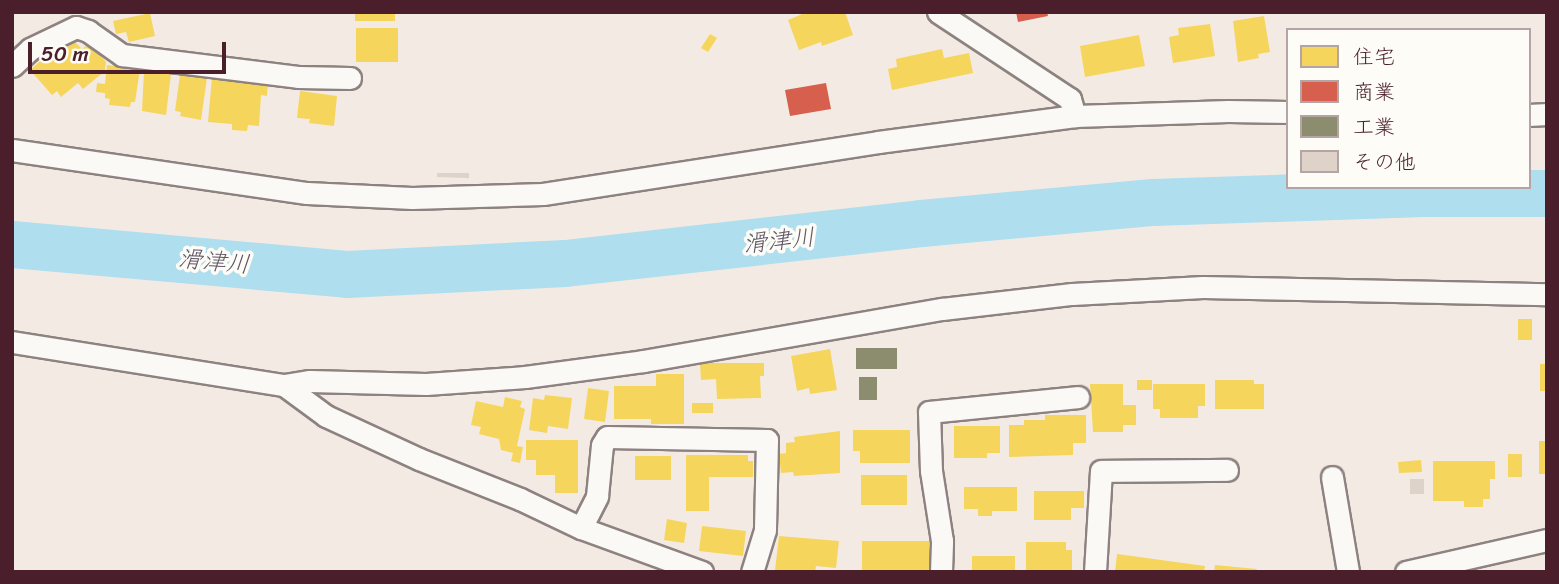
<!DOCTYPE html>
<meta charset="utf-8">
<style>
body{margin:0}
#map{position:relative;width:1559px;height:584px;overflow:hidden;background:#f3ebe3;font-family:Sriracha,"Klee One",sans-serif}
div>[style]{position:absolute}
.homes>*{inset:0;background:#f6d55c}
.shops>*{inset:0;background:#d6604d}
.industry>*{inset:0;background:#8c8c6e}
.river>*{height:47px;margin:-23.5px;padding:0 23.5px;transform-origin:23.5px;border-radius:23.5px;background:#afdeef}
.building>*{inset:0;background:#dfd2c9}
.roads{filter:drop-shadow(2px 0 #8e8281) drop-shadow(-2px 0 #8e8281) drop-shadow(0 2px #8e8281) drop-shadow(0 -2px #8e8281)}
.minor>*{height:21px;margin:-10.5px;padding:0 10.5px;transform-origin:10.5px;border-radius:10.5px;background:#faf9f6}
span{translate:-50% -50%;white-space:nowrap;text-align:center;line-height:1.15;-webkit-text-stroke:7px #fdfcf7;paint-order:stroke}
.water-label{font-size:24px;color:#605767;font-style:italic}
.frame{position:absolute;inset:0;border:14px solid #4a1f2b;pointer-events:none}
.legend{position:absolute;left:1286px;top:28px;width:245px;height:161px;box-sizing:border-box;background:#fdfcf7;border:2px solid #b5a4a5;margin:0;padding:9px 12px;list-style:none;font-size:21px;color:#4a1f2b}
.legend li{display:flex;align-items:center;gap:14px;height:35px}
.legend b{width:35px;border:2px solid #b5a4a5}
.scale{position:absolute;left:28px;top:42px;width:198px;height:32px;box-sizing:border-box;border:4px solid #4a1f2b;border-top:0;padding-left:9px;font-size:21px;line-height:24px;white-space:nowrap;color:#4a1f2b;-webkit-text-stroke:5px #fdfcf7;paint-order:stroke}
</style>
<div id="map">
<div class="homes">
<div style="clip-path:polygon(355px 12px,395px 12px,395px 21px,355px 21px)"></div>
<div style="clip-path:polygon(807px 12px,845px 12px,853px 35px,822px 46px,821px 42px,799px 50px,788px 20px)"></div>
<div style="clip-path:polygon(150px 13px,155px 36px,129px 42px,126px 32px,116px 34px,113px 21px)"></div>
<div style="clip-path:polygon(1264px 16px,1270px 52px,1258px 54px,1259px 58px,1238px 62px,1233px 21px)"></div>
<div style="clip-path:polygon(1210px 24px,1215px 56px,1173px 63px,1169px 37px,1179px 35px,1178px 28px)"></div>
<div style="clip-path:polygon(356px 28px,398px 28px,398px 62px,356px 62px)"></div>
<div style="clip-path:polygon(710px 34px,717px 38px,708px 52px,701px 48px)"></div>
<div style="clip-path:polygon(1139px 35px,1145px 66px,1085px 77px,1080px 46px)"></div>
<div style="clip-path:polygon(74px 41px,82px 49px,90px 43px,106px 62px,105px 71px,83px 89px,78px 83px,61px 97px,57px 91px,52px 95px,30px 70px,52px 51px,57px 56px)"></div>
<div style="clip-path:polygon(942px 49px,944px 58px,969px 53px,973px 73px,892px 90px,888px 69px,897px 67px,896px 59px)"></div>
<div style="clip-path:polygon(107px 65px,140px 69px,135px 102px,131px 102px,130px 107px,109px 105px,110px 99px,105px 98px,105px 93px,96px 92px,97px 83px,105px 84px)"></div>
<div style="clip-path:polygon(144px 71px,171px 74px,166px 115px,142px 111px)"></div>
<div style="clip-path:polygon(180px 75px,207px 78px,201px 120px,180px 116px,181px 112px,175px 111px)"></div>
<div style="clip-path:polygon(212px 77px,268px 82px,267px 96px,261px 95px,259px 126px,248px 125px,247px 131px,232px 130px,232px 124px,208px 122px)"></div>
<div style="clip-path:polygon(300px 91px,337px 96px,334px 126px,309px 123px,310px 119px,297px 118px)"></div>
<div style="clip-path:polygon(1518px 319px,1532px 319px,1532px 340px,1518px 340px)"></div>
<div style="clip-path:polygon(830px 349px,837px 390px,810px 394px,809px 388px,797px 391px,791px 356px)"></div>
<div style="clip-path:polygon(700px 363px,764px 363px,764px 376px,760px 376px,761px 398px,717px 399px,716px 379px,701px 380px)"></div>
<div style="clip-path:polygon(1540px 364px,1547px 364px,1547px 391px,1540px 391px)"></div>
<div style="clip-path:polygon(656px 374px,684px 374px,684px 424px,651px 424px,651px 419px,614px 419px,614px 386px,656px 386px)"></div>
<div style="clip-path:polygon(1137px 380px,1152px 380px,1152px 390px,1137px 390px)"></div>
<div style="clip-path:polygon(1215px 380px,1254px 380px,1254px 384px,1264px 384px,1264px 409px,1215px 409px)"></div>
<div style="clip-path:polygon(1090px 384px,1123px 384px,1123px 405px,1136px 405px,1136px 425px,1123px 425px,1123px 432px,1093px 432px)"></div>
<div style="clip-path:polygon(1153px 384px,1205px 384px,1205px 406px,1198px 406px,1198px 418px,1160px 418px,1160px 409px,1153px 409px)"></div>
<div style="clip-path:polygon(588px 388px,609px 391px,605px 422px,584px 419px)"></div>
<div style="clip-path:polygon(545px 395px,572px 398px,568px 429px,548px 426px,547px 433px,529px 430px,533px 398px,544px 400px)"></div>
<div style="clip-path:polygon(505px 397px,522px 401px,520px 407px,525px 409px,517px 446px,523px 447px,520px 463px,511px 461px,513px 453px,501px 450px,499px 439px,479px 434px,481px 427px,471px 425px,476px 401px,503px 407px)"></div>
<div style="clip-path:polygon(692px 403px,713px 403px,713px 413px,692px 413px)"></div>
<div style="clip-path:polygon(1045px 415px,1086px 415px,1086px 443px,1073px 443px,1073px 455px,1009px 457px,1009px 425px,1024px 425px,1024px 420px,1045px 420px)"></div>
<div style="clip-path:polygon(954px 426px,1000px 426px,1000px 453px,987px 453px,987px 458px,954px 458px)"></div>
<div style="clip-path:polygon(853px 430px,910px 430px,910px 463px,860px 463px,860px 451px,853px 451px)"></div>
<div style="clip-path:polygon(840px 431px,840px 473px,794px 476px,793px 472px,781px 473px,779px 454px,786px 453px,786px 443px,795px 442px,794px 437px)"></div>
<div style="clip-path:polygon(526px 440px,578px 440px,578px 493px,555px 493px,555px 475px,536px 475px,536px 460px,526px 460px)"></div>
<div style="clip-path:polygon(1539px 441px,1547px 441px,1547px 474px,1539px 474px)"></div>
<div style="clip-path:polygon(1508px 454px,1522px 454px,1522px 477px,1508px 477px)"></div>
<div style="clip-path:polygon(686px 455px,748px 455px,748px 461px,753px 461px,753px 477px,709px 477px,709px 511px,686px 511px)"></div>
<div style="clip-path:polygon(635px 456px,671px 456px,671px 480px,635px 480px)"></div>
<div style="clip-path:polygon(1421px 460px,1422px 472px,1399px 473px,1398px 462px)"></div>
<div style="clip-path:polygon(1433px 461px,1495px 461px,1495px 479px,1490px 479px,1490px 499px,1483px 499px,1483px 507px,1464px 507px,1464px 501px,1433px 501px)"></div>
<div style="clip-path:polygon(861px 475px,907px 475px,907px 505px,861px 505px)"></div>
<div style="clip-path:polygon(964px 487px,1017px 487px,1017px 511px,992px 511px,992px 516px,978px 516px,978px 509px,964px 509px)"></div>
<div style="clip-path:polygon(1034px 491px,1084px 491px,1084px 508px,1071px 508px,1071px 520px,1034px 520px)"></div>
<div style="clip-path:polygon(667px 519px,687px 523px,684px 543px,664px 540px)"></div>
<div style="clip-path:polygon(702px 526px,746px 531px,743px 556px,699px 551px)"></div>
<div style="clip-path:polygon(779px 536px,839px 541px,836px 568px,816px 566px,815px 572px,775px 570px)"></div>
<div style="clip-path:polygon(862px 541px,932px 541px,932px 571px,862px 571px)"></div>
<div style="clip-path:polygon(1026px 542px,1066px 542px,1066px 550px,1072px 550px,1072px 571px,1026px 572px)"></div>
<div style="clip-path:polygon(1117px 554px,1205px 566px,1204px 572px,1115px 572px)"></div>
<div style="clip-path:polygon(972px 556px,1015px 556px,1015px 572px,972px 572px)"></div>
<div style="clip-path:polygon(1215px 565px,1257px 569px,1256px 572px,1214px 572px)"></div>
</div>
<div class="shops">
<div style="clip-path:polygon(1016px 12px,1047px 12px,1048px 16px,1018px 22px)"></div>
<div style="clip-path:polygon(826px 83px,831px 109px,790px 116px,785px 90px)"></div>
</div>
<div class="industry">
<div style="clip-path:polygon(856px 348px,897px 348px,897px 369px,856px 369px)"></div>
<div style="clip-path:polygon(859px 377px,877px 377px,877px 400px,859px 400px)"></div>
</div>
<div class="river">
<div style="left:12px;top:244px;width:336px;rotate:5.1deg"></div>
<div style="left:347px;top:274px;width:218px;rotate:-2.9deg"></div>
<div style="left:565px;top:263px;width:358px;rotate:-6.4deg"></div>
<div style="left:921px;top:223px;width:233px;rotate:-5.2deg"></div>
<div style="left:1153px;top:202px;width:278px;rotate:-1.9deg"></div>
<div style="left:1431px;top:193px;width:116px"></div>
</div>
<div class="building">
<div style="clip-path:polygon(437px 173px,469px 173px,469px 178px,437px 177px)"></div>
<div style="clip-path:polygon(1410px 479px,1424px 479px,1424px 494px,1410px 494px)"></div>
</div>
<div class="roads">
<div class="minor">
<div style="left:938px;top:12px;width:158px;rotate:33.4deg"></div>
<div style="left:1070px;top:99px;width:18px;rotate:74deg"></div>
<div style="left:12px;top:66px;width:25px;rotate:-43deg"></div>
<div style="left:30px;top:49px;width:51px;rotate:-25.6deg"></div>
<div style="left:76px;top:27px;width:13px;rotate:18deg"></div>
<div style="left:88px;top:31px;width:42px;rotate:35.2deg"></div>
<div style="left:122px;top:55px;width:177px;rotate:7.1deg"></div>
<div style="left:298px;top:77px;width:52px;rotate:1.1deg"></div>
<div style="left:1529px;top:115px;width:18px;rotate:-3deg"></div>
<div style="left:12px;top:150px;width:298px;rotate:8.3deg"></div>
<div style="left:307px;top:193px;width:105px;rotate:2.7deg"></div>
<div style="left:412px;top:198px;width:131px;rotate:-1.7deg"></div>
<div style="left:543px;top:194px;width:339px;rotate:-8.8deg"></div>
<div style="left:878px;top:142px;width:199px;rotate:-7.5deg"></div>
<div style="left:1075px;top:116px;width:153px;rotate:-1.9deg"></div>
<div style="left:1228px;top:111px;width:60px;rotate:1deg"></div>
<div style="left:12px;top:342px;width:275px;rotate:9deg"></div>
<div style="left:284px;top:385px;width:26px;rotate:-9deg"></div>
<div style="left:310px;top:381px;width:116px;rotate:1.5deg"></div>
<div style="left:426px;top:384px;width:99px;rotate:-4deg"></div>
<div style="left:525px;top:377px;width:119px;rotate:-7.7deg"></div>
<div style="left:643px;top:361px;width:303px;rotate:-9.9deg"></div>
<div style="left:942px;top:309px;width:131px;rotate:-6.6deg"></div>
<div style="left:1072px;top:294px;width:131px;rotate:-3.1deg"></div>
<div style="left:1203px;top:287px;width:344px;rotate:1.2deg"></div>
<div style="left:284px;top:385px;width:52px;rotate:36.4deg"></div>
<div style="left:326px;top:416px;width:102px;rotate:24.8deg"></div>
<div style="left:419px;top:459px;width:109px;rotate:21.6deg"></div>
<div style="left:520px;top:499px;width:68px;rotate:25.4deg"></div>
<div style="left:581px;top:528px;width:129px;rotate:20deg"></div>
<div style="left:1332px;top:477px;width:96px;rotate:80.4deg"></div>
<div style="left:581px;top:528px;width:36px;rotate:-63deg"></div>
<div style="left:597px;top:496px;width:51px;rotate:-84.4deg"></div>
<div style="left:602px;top:445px;width:9px;rotate:-58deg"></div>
<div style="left:607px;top:437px;width:160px;rotate:1.1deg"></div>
<div style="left:767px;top:440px;width:90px;rotate:91.3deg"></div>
<div style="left:765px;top:530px;width:44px;rotate:107.2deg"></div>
<div style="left:941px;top:572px;width:31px;rotate:-88deg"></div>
<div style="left:942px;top:541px;width:71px;rotate:-98.9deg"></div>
<div style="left:931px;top:471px;width:59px;rotate:-91.9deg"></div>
<div style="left:929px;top:412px;width:150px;rotate:-5.7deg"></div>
<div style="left:1095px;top:572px;width:101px;rotate:-86.6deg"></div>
<div style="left:1101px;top:471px;width:126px;rotate:-0.5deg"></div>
<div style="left:1406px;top:572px;width:145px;rotate:-12.8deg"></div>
</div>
</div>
<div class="water-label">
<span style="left:779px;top:241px;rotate:-6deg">滑津川</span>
<span style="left:214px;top:262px;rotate:5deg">滑津川</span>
</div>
<div class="frame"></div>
<ul class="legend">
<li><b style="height:19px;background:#f6d55c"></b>住宅</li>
<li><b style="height:19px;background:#d6604d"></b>商業</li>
<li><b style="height:19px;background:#8c8c6e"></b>工業</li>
<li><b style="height:19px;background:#dfd2c9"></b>その他</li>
</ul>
<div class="scale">50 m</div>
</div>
